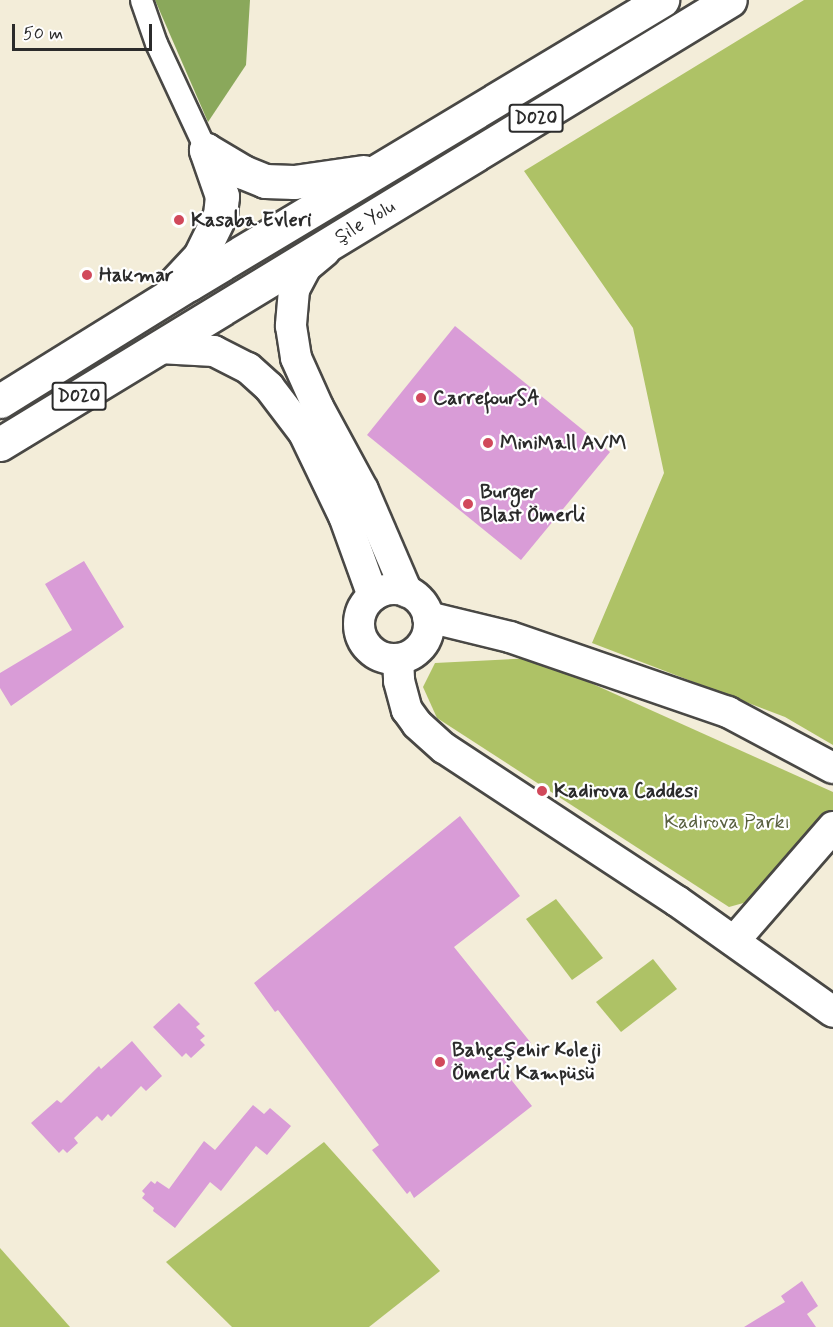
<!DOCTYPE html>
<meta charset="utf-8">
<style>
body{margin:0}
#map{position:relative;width:833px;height:1327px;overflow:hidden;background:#f3edd9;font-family:Mynerve,sans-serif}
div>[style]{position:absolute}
.green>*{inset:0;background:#aec266}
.forest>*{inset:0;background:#8aa85b}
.building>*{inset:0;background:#d99cd7}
.roads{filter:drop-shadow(2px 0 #494845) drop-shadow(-2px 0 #494845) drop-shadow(0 2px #494845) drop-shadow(0 -2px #494845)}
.street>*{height:21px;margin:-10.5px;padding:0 10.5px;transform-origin:10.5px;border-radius:10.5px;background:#fff}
.secondary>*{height:30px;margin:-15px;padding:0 15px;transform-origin:15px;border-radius:15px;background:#fff}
.secondary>.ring{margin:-15px;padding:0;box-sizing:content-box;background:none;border:30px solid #fff;border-radius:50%}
.highway>*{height:33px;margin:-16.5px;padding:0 16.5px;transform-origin:16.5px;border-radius:16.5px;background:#fff}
.dots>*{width:16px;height:16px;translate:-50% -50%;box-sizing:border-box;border:3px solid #fff;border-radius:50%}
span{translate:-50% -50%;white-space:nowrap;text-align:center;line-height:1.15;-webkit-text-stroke:4.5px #fff;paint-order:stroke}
.shield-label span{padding:2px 4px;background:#fff;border:2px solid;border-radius:4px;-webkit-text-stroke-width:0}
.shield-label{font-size:18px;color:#2b2b2b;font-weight:700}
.poi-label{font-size:20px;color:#2b2b2b;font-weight:700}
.left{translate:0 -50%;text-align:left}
.street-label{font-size:20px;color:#2b2b2b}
.park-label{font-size:20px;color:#596040}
.scale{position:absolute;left:12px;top:24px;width:140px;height:27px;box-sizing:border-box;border:3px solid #2b2b2b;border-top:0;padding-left:8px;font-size:18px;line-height:21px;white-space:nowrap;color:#2b2b2b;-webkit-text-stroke:4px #fff;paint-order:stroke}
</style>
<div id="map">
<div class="green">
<div style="clip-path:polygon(804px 0,833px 0,833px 745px,785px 717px,592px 643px,664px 473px,633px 328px,524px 171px)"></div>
<div style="clip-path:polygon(535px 658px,833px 792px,833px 815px,747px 902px,729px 907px,437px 718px,423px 687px,435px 663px)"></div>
<div style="clip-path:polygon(556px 899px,603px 958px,572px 980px,526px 919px)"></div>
<div style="clip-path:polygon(653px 959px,677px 989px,621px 1032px,596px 1002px)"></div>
<div style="clip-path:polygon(324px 1142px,440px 1271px,369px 1327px,232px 1327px,166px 1262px)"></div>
<div style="clip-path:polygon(0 1248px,70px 1327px,0 1327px)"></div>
</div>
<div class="forest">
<div style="clip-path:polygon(155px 0,250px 0,246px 65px,208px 122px)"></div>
</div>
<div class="building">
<div style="clip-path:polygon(455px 326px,610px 452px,521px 560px,367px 435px)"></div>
<div style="clip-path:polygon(84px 561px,124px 627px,11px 706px,0 688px,0 673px,72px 630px,45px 584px)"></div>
<div style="clip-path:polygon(460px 816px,520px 896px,454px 947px,531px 1043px,501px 1067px,532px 1106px,414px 1198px,410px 1191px,407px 1194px,372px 1150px,379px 1145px,278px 1010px,275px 1012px,254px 983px)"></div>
<div style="clip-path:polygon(179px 1003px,200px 1024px,196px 1027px,205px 1036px,200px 1040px,205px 1045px,191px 1058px,186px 1053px,182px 1057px,153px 1027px)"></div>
<div style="clip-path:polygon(132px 1041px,162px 1076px,146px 1091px,141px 1086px,111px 1117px,108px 1114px,102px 1121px,97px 1116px,74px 1138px,78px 1143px,67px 1153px,63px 1149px,59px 1153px,31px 1123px,57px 1100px,61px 1103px,99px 1066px,101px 1069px)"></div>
<div style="clip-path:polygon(253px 1105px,264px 1114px,270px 1108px,291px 1126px,267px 1155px,256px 1146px,221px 1191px,210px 1182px,175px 1228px,153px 1211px,154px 1208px,142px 1198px,145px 1194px,142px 1191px,151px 1181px,155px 1184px,157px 1181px,169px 1189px,204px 1141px,215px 1150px)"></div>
<div style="clip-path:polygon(802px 1281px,818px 1306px,807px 1314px,816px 1327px,744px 1327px,785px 1302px,781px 1296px)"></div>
</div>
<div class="roads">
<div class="street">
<div style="left:141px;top:0;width:46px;rotate:70.8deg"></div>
<div style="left:156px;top:43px;width:118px;rotate:65deg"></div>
</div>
<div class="secondary">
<div style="left:325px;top:251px;width:25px;rotate:140deg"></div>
<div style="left:306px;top:267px;width:26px;rotate:118deg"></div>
<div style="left:294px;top:290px;width:36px;rotate:95deg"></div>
<div style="left:291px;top:326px;width:32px;rotate:81deg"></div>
<div style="left:296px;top:358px;width:54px;rotate:65.8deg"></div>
<div style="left:318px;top:407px;width:94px;rotate:61.5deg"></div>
<div style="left:363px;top:490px;width:111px;rotate:66.7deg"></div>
<div style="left:159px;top:348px;width:55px;rotate:3.1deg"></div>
<div style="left:214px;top:351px;width:38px;rotate:27deg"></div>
<div style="left:248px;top:368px;width:28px;rotate:42deg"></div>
<div style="left:269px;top:387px;width:58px;rotate:52.7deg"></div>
<div style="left:304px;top:433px;width:92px;rotate:64.3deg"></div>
<div style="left:344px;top:516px;width:85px;rotate:70.1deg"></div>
<div class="ring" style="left:359px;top:589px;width:40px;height:40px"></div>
<div style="left:428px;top:617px;width:84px;rotate:13.7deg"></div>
<div style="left:510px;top:637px;width:231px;rotate:19deg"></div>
<div style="left:728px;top:712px;width:119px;rotate:28.1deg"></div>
<div style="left:398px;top:659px;width:22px;rotate:87deg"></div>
<div style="left:399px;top:681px;width:30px;rotate:75deg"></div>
<div style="left:407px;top:710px;width:17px;rotate:54deg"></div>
<div style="left:417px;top:724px;width:36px;rotate:42deg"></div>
<div style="left:444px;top:748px;width:279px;rotate:33.3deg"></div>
<div style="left:677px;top:901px;width:191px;rotate:35.4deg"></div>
<div style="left:734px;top:941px;width:151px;rotate:-49deg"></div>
</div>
<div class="highway">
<div style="left:206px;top:150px;width:43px;rotate:30.7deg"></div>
<div style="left:243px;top:172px;width:24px;rotate:22deg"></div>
<div style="left:265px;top:181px;width:29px;rotate:2deg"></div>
<div style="left:294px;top:182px;width:70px;rotate:-8.2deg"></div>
<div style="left:174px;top:284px;width:38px;rotate:-47deg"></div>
<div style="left:200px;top:256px;width:46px;rotate:-64deg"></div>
<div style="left:220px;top:215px;width:19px;rotate:-84deg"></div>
<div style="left:222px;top:196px;width:49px;rotate:-109.2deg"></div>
<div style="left:0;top:401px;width:222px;rotate:-31.8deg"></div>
<div style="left:189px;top:284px;width:552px;rotate:-30.98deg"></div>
<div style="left:0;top:444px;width:854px;rotate:-31.31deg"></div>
</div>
</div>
<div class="dots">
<div style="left:179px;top:220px;background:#d1495b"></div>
<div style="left:87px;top:275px;background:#d1495b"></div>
<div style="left:421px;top:398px;background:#d1495b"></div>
<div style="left:488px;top:443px;background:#d1495b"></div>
<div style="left:468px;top:504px;background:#d1495b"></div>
<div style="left:542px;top:791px;background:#d1495b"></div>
<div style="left:440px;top:1062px;background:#d1495b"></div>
</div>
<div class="shield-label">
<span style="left:536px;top:118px">D020</span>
<span style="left:79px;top:396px">D020</span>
</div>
<div class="poi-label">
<span class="left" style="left:191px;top:220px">Kasaba Evleri</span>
<span class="left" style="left:99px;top:275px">Hakmar</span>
<span class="left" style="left:433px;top:398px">CarrefourSA</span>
<span class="left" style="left:500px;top:443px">MiniMall AVM</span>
<span class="left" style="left:480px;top:504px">Burger<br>Blast Ömerli</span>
<span class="left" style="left:554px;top:791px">Kadirova Caddesi</span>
<span class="left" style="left:452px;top:1062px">Bahçeşehir Koleji<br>Ömerli Kampüsü</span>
</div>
<div class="street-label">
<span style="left:365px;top:222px;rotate:-31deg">Şile Yolu</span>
</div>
<div class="park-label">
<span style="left:727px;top:822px">Kadirova Parkı</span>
</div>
<div class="scale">50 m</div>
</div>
